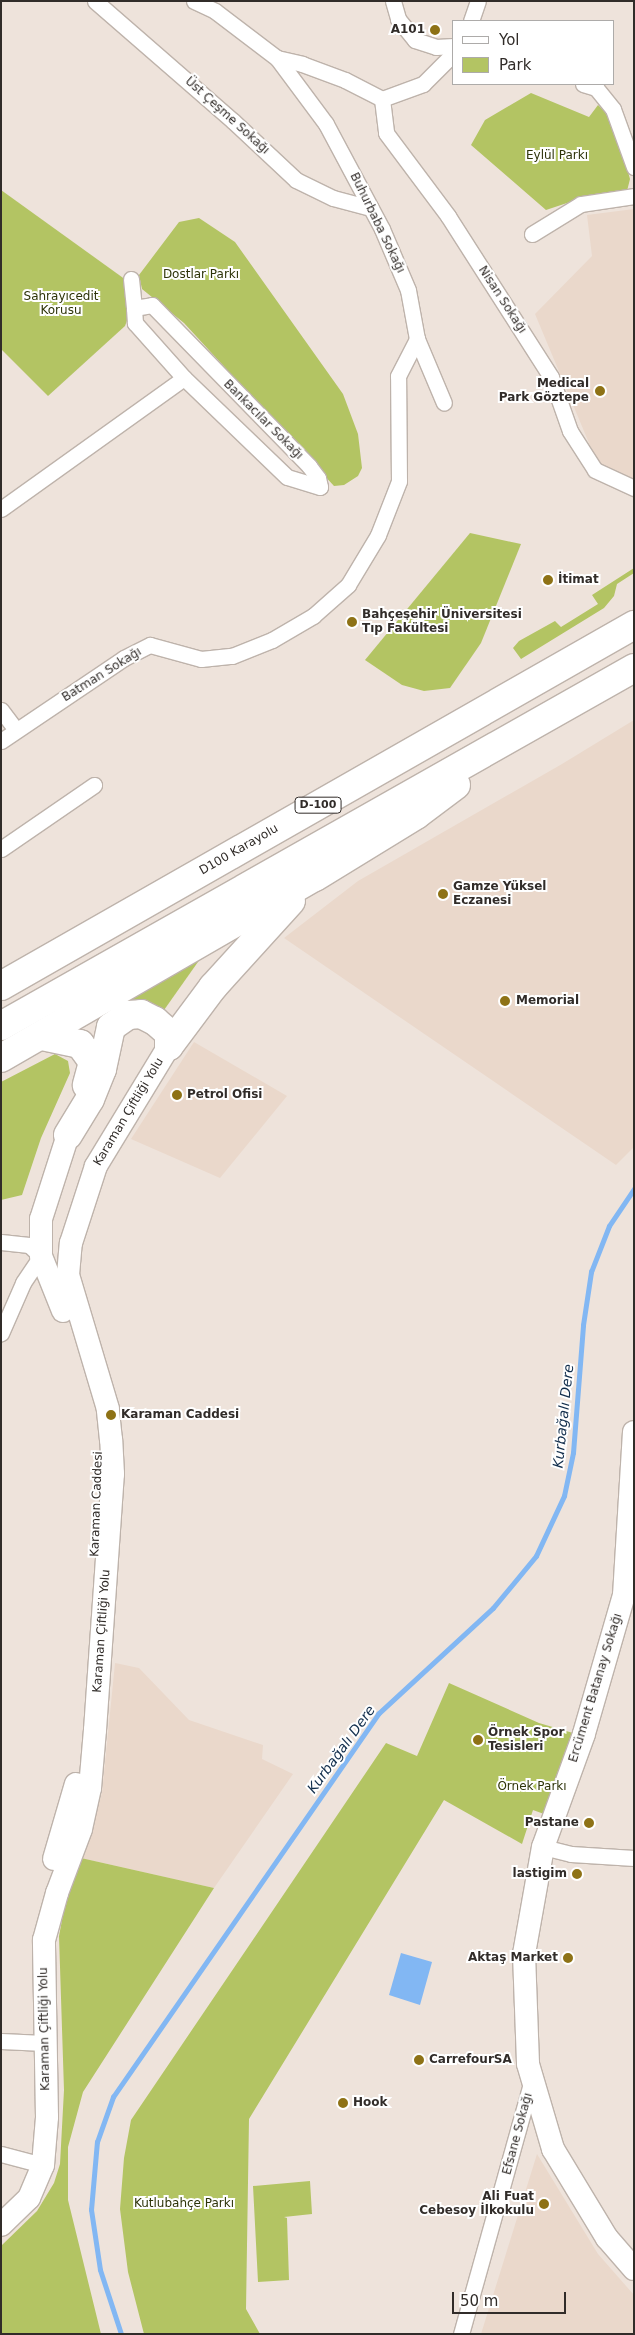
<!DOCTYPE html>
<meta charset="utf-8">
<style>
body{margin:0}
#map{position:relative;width:635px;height:2335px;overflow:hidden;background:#eee3db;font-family:"DejaVu Sans",sans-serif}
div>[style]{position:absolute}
.built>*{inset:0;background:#ead8cb}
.green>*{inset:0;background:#b3c463}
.water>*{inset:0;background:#82b7f3}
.stream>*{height:4.5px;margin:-2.25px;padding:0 2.25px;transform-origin:2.25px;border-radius:2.25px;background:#82b7f3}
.roads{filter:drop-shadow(1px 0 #beb3ab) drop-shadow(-1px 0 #beb3ab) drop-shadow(0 1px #beb3ab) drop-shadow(0 -1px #beb3ab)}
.street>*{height:15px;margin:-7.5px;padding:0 7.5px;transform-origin:7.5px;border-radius:7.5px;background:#fff}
.secondary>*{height:22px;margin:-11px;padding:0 11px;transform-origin:11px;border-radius:11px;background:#fff}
.highway>*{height:28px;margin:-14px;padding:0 14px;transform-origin:14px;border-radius:14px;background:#fff}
.dots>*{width:14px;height:14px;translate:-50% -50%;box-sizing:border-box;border:2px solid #fff;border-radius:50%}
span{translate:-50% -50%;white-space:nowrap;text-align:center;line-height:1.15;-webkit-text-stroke:4px #fff;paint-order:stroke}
.shield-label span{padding:1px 4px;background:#fff;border:1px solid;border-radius:4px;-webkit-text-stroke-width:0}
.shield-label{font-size:11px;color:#312c29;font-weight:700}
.poi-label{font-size:12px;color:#312c29;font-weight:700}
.right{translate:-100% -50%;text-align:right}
.left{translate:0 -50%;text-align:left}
.street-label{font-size:12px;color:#312c29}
.park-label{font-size:12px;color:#2e3409}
.water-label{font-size:14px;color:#122e4c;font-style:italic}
.frame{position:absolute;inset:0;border:2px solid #312c29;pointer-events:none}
.legend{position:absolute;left:452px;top:20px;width:162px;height:65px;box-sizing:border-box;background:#fff;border:1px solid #adaba9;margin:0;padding:6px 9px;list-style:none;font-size:15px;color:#312c29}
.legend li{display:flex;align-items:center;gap:10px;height:25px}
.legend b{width:25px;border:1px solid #adaba9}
.scale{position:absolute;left:452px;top:2292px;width:114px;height:22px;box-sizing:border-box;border:2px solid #312c29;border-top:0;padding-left:6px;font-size:15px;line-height:18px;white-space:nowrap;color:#312c29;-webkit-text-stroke:4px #fff;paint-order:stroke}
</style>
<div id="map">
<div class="built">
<div style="clip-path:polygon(634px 209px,634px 479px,599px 467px,535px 314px,592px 256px,587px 215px)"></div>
<div style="clip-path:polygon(634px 720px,634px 1147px,616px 1165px,284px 938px,358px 881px,562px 764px)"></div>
<div style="clip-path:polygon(194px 1042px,287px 1096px,220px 1178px,131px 1139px)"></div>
<div style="clip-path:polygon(115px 1663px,139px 1668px,189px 1720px,263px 1745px,262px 1759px,293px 1774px,214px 1888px,81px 1858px,102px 1793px)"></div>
<div style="clip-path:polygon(537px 2154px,598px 2254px,634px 2295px,634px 2334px,481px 2334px)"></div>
</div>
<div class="green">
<div style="clip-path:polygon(531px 93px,589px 117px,598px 105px,613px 119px,630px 179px,627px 191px,579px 199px,546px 210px,471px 145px,485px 120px)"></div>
<div style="clip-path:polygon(1px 190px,126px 280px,129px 315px,125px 326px,48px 396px,1px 349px)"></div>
<div style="clip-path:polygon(199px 218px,235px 242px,343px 394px,358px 434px,362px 468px,358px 476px,344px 485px,334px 486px,184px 323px,142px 289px,139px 275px,179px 222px)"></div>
<div style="clip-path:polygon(470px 533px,521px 544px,481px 643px,450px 688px,424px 691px,402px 685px,365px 660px)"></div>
<div style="clip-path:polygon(634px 568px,634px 573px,617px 584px,614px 596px,604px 608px,521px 659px,513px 648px,519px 641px,555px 621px,561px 627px,598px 604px,592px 595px)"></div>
<div style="clip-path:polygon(205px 952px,157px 1020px,127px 1002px)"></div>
<div style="clip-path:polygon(55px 1054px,68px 1061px,70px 1073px,41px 1138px,22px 1195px,1px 1200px,1px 1082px)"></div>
<div style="clip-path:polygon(449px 1683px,539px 1723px,573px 1733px,544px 1814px,533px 1810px,522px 1844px,444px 1800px,249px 2119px,246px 2309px,260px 2334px,144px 2334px,128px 2272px,120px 2209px,124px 2158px,131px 2120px,386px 1743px,417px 1756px)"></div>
<div style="clip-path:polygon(81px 1858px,214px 1888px,83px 2092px,68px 2147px,68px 2200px,101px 2334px,1px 2334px,1px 2246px,37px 2211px,54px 2183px,60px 2164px,64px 2090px,59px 1936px,67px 1894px)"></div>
<div style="clip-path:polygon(310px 2181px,312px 2214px,284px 2217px,287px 2218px,289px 2280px,258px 2282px,253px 2186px)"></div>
</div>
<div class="water">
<div style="clip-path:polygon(401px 1953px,432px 1962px,420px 2005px,389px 1995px)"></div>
</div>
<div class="stream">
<div style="left:121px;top:2334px;width:67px;rotate:-108.2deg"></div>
<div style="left:100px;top:2270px;width:61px;rotate:-98.5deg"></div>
<div style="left:91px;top:2210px;width:68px;rotate:-85deg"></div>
<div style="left:97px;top:2142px;width:48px;rotate:-70.4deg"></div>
<div style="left:113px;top:2097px;width:466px;rotate:-55.3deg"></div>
<div style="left:378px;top:1714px;width:156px;rotate:-42.7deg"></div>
<div style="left:493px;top:1608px;width:67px;rotate:-50.4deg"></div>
<div style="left:536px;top:1556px;width:66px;rotate:-65deg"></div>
<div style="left:564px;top:1496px;width:44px;rotate:-78.2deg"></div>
<div style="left:573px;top:1453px;width:128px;rotate:-85.5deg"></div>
<div style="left:583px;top:1325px;width:54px;rotate:-81.4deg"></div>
<div style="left:591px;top:1272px;width:49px;rotate:-68.6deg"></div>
<div style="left:609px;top:1226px;width:45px;rotate:-56deg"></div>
</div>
<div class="roads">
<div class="street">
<div style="left:95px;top:1px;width:183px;rotate:41deg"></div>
<div style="left:233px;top:121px;width:86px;rotate:43.1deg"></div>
<div style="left:296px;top:180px;width:41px;rotate:25.9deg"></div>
<div style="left:333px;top:198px;width:39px;rotate:15deg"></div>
<div style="left:194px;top:1px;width:23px;rotate:25deg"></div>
<div style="left:215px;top:11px;width:78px;rotate:37.2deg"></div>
<div style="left:277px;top:58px;width:26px;rotate:13deg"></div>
<div style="left:302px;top:64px;width:46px;rotate:20.4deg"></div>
<div style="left:345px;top:80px;width:42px;rotate:27.2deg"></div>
<div style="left:382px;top:99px;width:44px;rotate:-20.1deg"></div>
<div style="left:423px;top:84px;width:44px;rotate:-45deg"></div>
<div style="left:393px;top:1px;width:19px;rotate:74deg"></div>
<div style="left:398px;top:19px;width:27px;rotate:51deg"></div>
<div style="left:415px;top:40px;width:22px;rotate:18deg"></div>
<div style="left:436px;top:47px;width:18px;rotate:-3deg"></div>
<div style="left:471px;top:21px;width:21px;rotate:-71deg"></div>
<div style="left:277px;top:58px;width:82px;rotate:53.4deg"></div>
<div style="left:326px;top:124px;width:119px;rotate:61.9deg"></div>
<div style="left:382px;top:229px;width:66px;rotate:66.9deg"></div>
<div style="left:408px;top:290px;width:50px;rotate:79.6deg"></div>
<div style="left:417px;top:339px;width:69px;rotate:67.1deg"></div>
<div style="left:583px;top:84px;width:14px;rotate:17deg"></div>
<div style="left:596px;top:88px;width:27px;rotate:51deg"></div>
<div style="left:613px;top:109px;width:62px;rotate:70.1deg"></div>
<div style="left:382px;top:99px;width:34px;rotate:83deg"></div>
<div style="left:386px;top:133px;width:104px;rotate:53.2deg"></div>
<div style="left:448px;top:216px;width:191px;rotate:57.4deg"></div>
<div style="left:551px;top:377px;width:57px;rotate:70.6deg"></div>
<div style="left:570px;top:431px;width:46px;rotate:57.3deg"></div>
<div style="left:595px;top:470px;width:43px;rotate:24.8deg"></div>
<div style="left:532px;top:234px;width:57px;rotate:-31.5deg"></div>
<div style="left:581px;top:204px;width:54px;rotate:-8.6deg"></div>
<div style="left:131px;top:279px;width:29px;rotate:84deg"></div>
<div style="left:152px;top:305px;width:225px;rotate:45.7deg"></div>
<div style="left:309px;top:466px;width:15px;rotate:53deg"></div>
<div style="left:318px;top:478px;width:9px;rotate:77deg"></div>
<div style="left:320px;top:487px;width:34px;rotate:-163deg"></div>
<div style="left:287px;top:477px;width:143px;rotate:-136.1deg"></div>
<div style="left:184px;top:378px;width:74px;rotate:-131.7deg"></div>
<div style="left:135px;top:323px;width:15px;rotate:-94deg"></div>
<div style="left:134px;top:308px;width:18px;rotate:-9deg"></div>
<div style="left:1px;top:509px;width:225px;rotate:-35.6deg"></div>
<div style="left:1px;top:710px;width:25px;rotate:53deg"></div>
<div style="left:1px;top:741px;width:148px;rotate:-34deg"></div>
<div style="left:124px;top:658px;width:29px;rotate:-27deg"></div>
<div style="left:150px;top:645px;width:53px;rotate:15.4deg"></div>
<div style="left:201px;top:659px;width:31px;rotate:-6deg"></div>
<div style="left:232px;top:656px;width:43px;rotate:-21.8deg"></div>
<div style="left:272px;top:640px;width:48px;rotate:-30.3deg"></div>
<div style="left:313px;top:616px;width:47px;rotate:-41.5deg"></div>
<div style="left:348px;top:585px;width:58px;rotate:-59deg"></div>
<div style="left:378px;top:535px;width:58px;rotate:-68.7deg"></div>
<div style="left:399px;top:481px;width:105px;rotate:-90.5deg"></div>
<div style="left:398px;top:376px;width:42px;rotate:-62.8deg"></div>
<div style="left:1px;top:849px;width:113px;rotate:-34.5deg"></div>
<div style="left:1px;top:1242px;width:28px;rotate:6deg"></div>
<div style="left:29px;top:1245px;width:16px;rotate:43deg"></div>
<div style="left:41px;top:1256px;width:32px;rotate:124deg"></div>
<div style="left:23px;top:1283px;width:55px;rotate:113.7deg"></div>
<div style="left:543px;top:1847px;width:29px;rotate:14deg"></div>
<div style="left:571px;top:1854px;width:63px;rotate:3.6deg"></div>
<div style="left:1px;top:2041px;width:43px;rotate:2.7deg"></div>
<div style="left:1px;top:2154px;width:43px;rotate:14.7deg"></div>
<div style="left:461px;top:2334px;width:264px;rotate:-74.4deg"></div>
</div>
<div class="secondary">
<div style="left:63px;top:1311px;width:59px;rotate:-111.8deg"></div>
<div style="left:41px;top:1256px;width:37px;rotate:-90deg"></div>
<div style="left:41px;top:1219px;width:88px;rotate:-72.2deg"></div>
<div style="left:634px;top:1432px;width:163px;rotate:93.5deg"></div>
<div style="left:624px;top:1595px;width:145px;rotate:106.1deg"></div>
<div style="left:584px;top:1734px;width:120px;rotate:109.9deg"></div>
<div style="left:543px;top:1847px;width:109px;rotate:100.1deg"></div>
<div style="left:524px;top:1954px;width:110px;rotate:87.9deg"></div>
<div style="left:528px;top:2064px;width:89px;rotate:73.6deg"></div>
<div style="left:553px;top:2149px;width:104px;rotate:58.8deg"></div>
<div style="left:607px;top:2238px;width:41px;rotate:48.9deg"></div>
<div style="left:54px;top:1859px;width:78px;rotate:-73.7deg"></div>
<div style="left:1px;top:2225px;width:39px;rotate:-44deg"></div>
<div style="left:29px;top:2198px;width:36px;rotate:-67deg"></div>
<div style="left:43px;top:2165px;width:48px;rotate:-85.2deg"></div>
<div style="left:47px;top:2117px;width:177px;rotate:-91deg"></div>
<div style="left:44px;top:1940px;width:49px;rotate:-74.5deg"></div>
<div style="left:57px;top:1893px;width:68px;rotate:-69.4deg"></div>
<div style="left:81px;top:1829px;width:42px;rotate:-77.6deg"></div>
<div style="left:90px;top:1788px;width:58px;rotate:-85.1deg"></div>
<div style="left:95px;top:1730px;width:257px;rotate:-86deg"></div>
<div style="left:113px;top:1474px;width:34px;rotate:-93deg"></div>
<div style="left:111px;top:1440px;width:31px;rotate:-96deg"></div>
<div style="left:108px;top:1409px;width:140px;rotate:-106.6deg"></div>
<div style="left:68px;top:1275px;width:32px;rotate:-85deg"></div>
<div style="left:71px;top:1243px;width:81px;rotate:-72deg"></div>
<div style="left:96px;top:1166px;width:140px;rotate:-58.7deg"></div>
</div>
<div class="highway">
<div style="left:1px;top:986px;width:729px;rotate:-29.7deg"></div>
<div style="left:1px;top:1026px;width:727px;rotate:-29.49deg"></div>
<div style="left:42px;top:1036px;width:39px;rotate:12deg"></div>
<div style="left:80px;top:1044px;width:22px;rotate:54deg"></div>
<div style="left:93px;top:1062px;width:24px;rotate:105deg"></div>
<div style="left:169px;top:1046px;width:74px;rotate:-53.3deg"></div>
<div style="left:213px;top:987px;width:116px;rotate:-47.8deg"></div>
<div style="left:1px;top:1058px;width:362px;rotate:-30deg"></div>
<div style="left:315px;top:877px;width:119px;rotate:-31.5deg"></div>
<div style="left:416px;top:815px;width:50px;rotate:-36.9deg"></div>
<div style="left:68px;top:1135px;width:42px;rotate:-58.6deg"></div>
<div style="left:90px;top:1099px;width:32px;rotate:-68deg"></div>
<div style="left:102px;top:1069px;width:43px;rotate:-77.9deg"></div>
<div style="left:111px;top:1027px;width:21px;rotate:-35deg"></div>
<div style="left:128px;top:1015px;width:13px;rotate:-4deg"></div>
<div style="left:141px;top:1014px;width:16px;rotate:27deg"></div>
<div style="left:155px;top:1021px;width:18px;rotate:41deg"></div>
<div style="left:169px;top:1033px;width:13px;rotate:90deg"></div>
</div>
</div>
<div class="dots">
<div style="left:435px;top:30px;background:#8e7216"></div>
<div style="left:600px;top:391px;background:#8e7216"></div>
<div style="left:548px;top:580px;background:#8e7216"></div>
<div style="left:352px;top:622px;background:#8e7216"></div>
<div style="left:443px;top:894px;background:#8e7216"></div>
<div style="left:505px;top:1001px;background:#8e7216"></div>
<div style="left:177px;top:1095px;background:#8e7216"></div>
<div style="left:111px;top:1415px;background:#8e7216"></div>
<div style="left:478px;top:1740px;background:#8e7216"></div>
<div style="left:589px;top:1823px;background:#8e7216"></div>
<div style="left:577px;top:1874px;background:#8e7216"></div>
<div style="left:568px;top:1958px;background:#8e7216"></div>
<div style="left:419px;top:2060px;background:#8e7216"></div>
<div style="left:343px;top:2103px;background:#8e7216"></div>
<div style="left:544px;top:2204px;background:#8e7216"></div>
</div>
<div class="shield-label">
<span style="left:318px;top:805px">D-100</span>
</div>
<div class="poi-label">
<span class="right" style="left:425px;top:30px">A101</span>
<span class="right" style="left:589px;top:391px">Medical<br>Park Göztepe</span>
<span class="left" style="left:558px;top:580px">İtimat</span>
<span class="left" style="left:362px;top:622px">Bahçeşehir Üniversitesi<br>Tıp Fakültesi</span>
<span class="left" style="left:453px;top:894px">Gamze Yüksel<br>Eczanesi</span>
<span class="left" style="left:516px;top:1001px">Memorial</span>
<span class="left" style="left:187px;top:1095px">Petrol Ofisi</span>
<span class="left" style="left:121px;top:1415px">Karaman Caddesi̇</span>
<span class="left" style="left:488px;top:1740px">Örnek Spor<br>Tesisleri</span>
<span class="right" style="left:579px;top:1823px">Pastane</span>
<span class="right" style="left:567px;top:1874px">lastigim</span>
<span class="right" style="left:558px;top:1958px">Aktaş Market</span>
<span class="left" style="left:429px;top:2060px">CarrefourSA</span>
<span class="left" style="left:353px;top:2103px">Hook</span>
<span class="right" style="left:534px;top:2204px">Ali Fuat<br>Cebesoy İlkokulu</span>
</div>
<div class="street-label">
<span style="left:227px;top:116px;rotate:42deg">Üst Çeşme Sokağı</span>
<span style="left:377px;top:223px;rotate:64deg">Buhurbaba Sokağı</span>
<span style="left:502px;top:300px;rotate:57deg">Nisan Sokağı</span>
<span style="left:263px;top:420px;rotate:45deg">Bankacılar Sokağı</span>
<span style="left:102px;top:675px;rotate:-32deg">Batman Sokağı</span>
<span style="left:239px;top:850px;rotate:-30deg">D100 Karayolu</span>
<span style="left:129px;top:1112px;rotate:-59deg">Karaman Çiftliği Yolu</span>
<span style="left:97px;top:1504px;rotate:-88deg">Karaman Caddesi</span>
<span style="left:102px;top:1631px;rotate:-86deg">Karaman Çiftliği Yolu</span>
<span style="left:596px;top:1688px;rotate:-73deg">Ercüment Batanay Sokağı</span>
<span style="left:45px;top:2029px;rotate:-91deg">Karaman Çiftliği Yolu</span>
<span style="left:518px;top:2134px;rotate:-75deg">Efsane Sokağı</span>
</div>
<div class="park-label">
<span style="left:557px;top:156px">Eylül Parkı</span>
<span style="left:201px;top:275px">Dostlar Parkı</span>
<span style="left:61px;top:304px">Sahrayıcedit<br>Korusu</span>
<span style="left:532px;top:1787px">Örnek Parkı</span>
<span style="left:184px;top:2204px">Kutlubahçe Parkı</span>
</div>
<div class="water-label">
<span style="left:563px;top:1416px;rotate:-84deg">Kurbağalı Dere</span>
<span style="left:341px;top:1749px;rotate:-54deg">Kurbağalı Dere</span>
</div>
<div class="frame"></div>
<ul class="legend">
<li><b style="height:6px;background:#fff"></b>Yol</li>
<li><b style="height:14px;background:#b3c463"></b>Park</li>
</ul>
<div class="scale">50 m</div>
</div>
